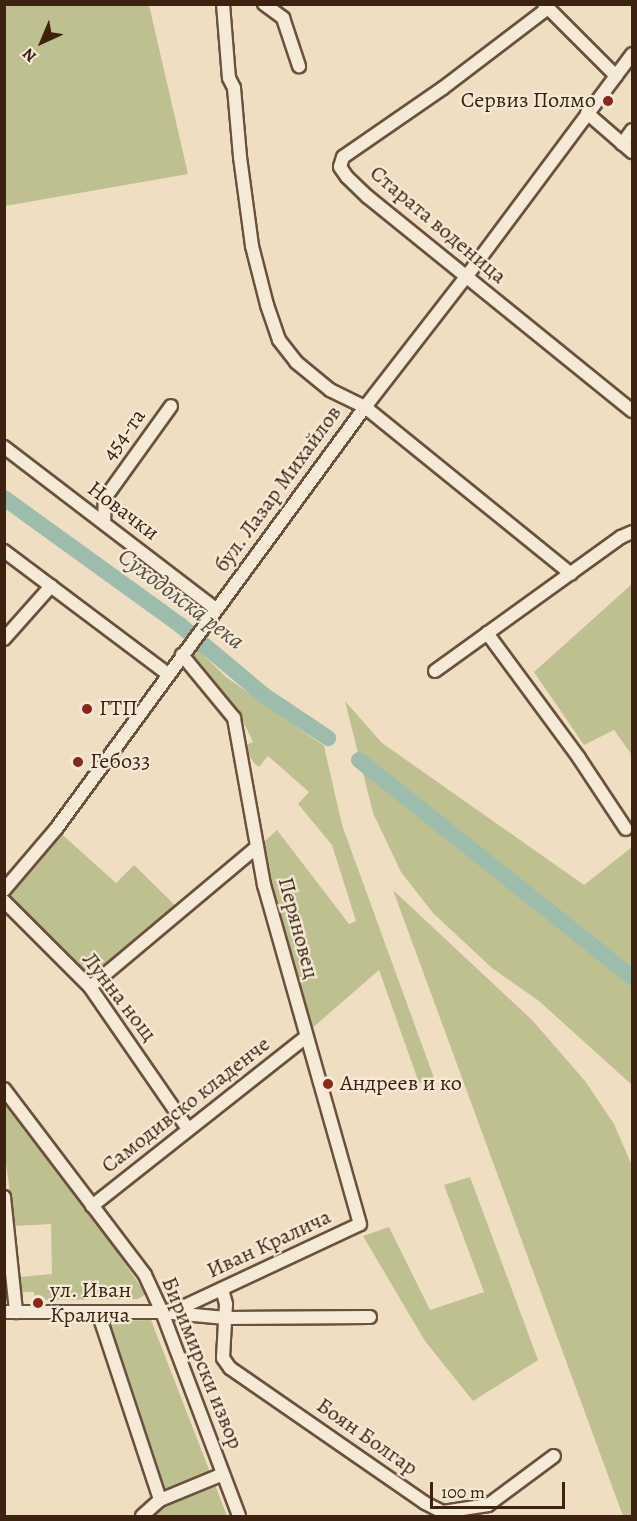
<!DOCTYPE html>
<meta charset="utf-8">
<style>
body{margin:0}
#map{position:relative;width:637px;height:1521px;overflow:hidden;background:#efdec2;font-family:Alegreya,serif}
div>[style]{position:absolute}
.green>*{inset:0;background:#bec090}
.river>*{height:16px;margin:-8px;padding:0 8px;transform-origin:8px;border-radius:8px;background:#9cbdac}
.roads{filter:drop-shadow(2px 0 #6a513d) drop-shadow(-2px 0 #6a513d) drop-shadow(0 2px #6a513d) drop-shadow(0 -2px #6a513d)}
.minor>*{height:12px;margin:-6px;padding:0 6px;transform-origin:6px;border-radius:6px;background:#f5ead7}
.dots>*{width:16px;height:16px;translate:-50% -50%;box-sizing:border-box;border:3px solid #f5ead7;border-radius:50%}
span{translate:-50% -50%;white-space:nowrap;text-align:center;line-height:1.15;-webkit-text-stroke:4.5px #f5ead7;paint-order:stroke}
.poi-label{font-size:22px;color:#3e2211}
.right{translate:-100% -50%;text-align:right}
.left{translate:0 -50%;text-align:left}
.street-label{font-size:22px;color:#3e2211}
.water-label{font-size:24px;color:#5a5040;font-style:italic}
.frame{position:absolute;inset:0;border:6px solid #3e2211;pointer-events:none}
.north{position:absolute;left:12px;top:12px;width:60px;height:60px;-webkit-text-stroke:4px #f5ead7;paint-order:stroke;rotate:224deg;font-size:16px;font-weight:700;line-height:24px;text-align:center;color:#3e2211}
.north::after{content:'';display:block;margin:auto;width:21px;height:27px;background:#3e2211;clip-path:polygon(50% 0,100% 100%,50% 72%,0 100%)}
.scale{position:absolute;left:430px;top:1482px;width:135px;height:27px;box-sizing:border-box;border:3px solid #3e2211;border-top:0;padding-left:8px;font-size:18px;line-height:21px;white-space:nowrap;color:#3e2211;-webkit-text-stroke:4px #f5ead7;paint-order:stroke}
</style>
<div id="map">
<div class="green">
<div style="clip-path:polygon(5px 4px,149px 5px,188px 174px,5px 206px)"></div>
<div style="clip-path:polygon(632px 584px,632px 755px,614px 730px,584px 745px,534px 672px)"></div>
<div style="clip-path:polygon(196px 648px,226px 677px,324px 746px,342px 825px,434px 1078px,419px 1083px,379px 970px,310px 1030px,284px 938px,263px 843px,277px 830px,349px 924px,356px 921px,332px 845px,298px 804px,309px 792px,268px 756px,259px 767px,254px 763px,243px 746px,253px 742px,240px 715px,191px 656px)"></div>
<div style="clip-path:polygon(345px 701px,382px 743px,584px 885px,632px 847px,632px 1085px,539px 1001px,492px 968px,433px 913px,401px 872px,373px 813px)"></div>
<div style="clip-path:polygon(56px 829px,116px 883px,134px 865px,181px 911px,90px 987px,5px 901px,5px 890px)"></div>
<div style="clip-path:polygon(393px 890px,533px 1021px,585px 1081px,614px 1124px,632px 1166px,632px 1516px,623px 1516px)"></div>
<div style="clip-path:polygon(4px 1101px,108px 1239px,146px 1294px,138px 1299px,35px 1300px,34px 1292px,22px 1292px,21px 1277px,52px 1274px,51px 1224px,15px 1226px,5px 1157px)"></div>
<div style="clip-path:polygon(470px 1177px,538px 1360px,473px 1401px,425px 1341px,363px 1236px,389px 1227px,430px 1310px,484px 1292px,444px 1185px)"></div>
<div style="clip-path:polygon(151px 1320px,227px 1516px,149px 1516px,167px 1501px,107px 1321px)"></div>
</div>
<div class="river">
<div style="left:4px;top:498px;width:217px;rotate:35.8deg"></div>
<div style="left:180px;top:625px;width:111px;rotate:39.9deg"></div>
<div style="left:265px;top:696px;width:76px;rotate:33.7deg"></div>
<div style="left:359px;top:760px;width:349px;rotate:38.5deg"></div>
</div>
<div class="roads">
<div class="minor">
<div style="left:223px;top:4px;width:74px;rotate:85.4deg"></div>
<div style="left:229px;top:78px;width:11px;rotate:63deg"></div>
<div style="left:234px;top:88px;width:69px;rotate:85deg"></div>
<div style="left:240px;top:157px;width:90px;rotate:82.3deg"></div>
<div style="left:252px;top:246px;width:61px;rotate:75.7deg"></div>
<div style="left:267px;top:305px;width:37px;rotate:71deg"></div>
<div style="left:279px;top:340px;width:28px;rotate:52deg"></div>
<div style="left:296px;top:362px;width:44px;rotate:39.5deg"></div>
<div style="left:330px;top:390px;width:39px;rotate:26deg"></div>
<div style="left:365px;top:407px;width:265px;rotate:39deg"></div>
<div style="left:264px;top:4px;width:24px;rotate:36deg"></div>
<div style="left:283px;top:18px;width:51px;rotate:71.6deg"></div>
<div style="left:544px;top:4px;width:102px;rotate:45deg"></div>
<div style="left:547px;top:4px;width:4px;rotate:76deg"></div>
<div style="left:548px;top:8px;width:132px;rotate:142.7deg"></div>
<div style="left:443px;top:88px;width:121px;rotate:145.4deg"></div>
<div style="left:343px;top:157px;width:10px;rotate:107deg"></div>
<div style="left:340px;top:167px;width:12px;rotate:55deg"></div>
<div style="left:347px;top:177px;width:29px;rotate:44deg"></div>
<div style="left:368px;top:197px;width:340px;rotate:39deg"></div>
<div style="left:587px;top:113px;width:60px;rotate:40.9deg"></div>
<div style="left:622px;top:144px;width:17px;rotate:-54deg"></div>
<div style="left:4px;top:447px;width:267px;rotate:37.4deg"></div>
<div style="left:104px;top:523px;width:25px;rotate:-88deg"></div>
<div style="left:105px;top:498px;width:113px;rotate:-54.3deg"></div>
<div style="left:4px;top:551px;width:205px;rotate:36.9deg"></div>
<div style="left:487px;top:633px;width:155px;rotate:53.6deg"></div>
<div style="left:579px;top:758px;width:85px;rotate:56.5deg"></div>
<div style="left:4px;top:639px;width:71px;rotate:-48.4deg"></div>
<div style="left:435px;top:671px;width:229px;rotate:-35.8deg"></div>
<div style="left:621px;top:537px;width:12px;rotate:-24deg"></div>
<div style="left:4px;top:890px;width:80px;rotate:-49.6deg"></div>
<div style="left:56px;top:829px;width:523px;rotate:-53.79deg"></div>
<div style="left:365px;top:407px;width:165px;rotate:-52.2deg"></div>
<div style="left:466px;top:277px;width:278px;rotate:-53.3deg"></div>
<div style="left:4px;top:901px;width:122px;rotate:45deg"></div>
<div style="left:90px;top:987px;width:173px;rotate:55.4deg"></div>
<div style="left:90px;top:987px;width:218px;rotate:-40deg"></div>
<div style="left:4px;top:1089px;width:233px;rotate:52.8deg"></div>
<div style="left:145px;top:1275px;width:41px;rotate:65.3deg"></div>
<div style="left:162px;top:1312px;width:218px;rotate:69.3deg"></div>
<div style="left:4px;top:1197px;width:116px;rotate:84deg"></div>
<div style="left:92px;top:1206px;width:273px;rotate:-38.3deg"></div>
<div style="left:222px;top:1289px;width:16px;rotate:75deg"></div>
<div style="left:226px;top:1304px;width:54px;rotate:93.2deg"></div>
<div style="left:223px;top:1358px;width:12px;rotate:55deg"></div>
<div style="left:230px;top:1368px;width:237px;rotate:34.7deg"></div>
<div style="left:425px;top:1503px;width:20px;rotate:27deg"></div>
<div style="left:443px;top:1512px;width:46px;rotate:-8.8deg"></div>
<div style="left:488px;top:1505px;width:82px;rotate:-36.6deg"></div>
<div style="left:4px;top:1312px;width:158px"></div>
<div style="left:162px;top:1312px;width:64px;rotate:5.4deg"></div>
<div style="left:226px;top:1318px;width:144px;rotate:-0.4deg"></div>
<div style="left:98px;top:1312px;width:198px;rotate:71.7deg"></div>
<div style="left:162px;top:1312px;width:22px;rotate:-13deg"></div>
<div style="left:183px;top:1307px;width:195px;rotate:-25.1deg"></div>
<div style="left:360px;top:1224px;width:352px;rotate:-105.8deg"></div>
<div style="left:264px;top:885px;width:170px;rotate:-100.2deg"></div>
<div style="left:234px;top:718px;width:82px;rotate:-129.5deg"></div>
<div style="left:142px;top:1516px;width:24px;rotate:-42deg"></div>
<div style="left:160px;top:1500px;width:68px;rotate:-22.4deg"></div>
</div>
</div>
<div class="dots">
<div style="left:608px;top:101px;background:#8f2418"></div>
<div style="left:87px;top:709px;background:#8f2418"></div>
<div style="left:78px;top:762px;background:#8f2418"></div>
<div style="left:328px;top:1084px;background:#8f2418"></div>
<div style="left:38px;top:1303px;background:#8f2418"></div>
</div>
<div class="poi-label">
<span class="right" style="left:596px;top:101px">Сервиз Полмо</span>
<span class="left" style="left:99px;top:709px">ГТП</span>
<span class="left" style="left:90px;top:762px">Гебо33</span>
<span class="left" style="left:340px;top:1084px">Андреев и ко</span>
<span class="left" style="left:50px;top:1303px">ул. Иван<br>Кралича</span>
</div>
<div class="street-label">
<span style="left:438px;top:225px;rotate:40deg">Старата воденица</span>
<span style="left:124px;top:435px;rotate:-54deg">454-та</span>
<span style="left:278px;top:489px;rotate:-54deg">бул. Лазар Михайлов</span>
<span style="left:123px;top:511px;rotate:37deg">Новачки</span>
<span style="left:298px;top:928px;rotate:75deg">Перяновец</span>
<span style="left:119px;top:997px;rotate:52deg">Лунна нощ</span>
<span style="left:186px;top:1105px;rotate:-38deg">Самодивско кладенче</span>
<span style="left:269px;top:1244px;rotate:-25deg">Иван Кралича</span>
<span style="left:202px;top:1363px;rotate:68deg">Биримирски извор</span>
<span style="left:367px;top:1437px;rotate:35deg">Боян Болгар</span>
</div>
<div class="water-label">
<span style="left:181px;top:599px;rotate:37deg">Суходолска река</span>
</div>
<div class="frame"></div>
<div class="north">N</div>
<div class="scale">100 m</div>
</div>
